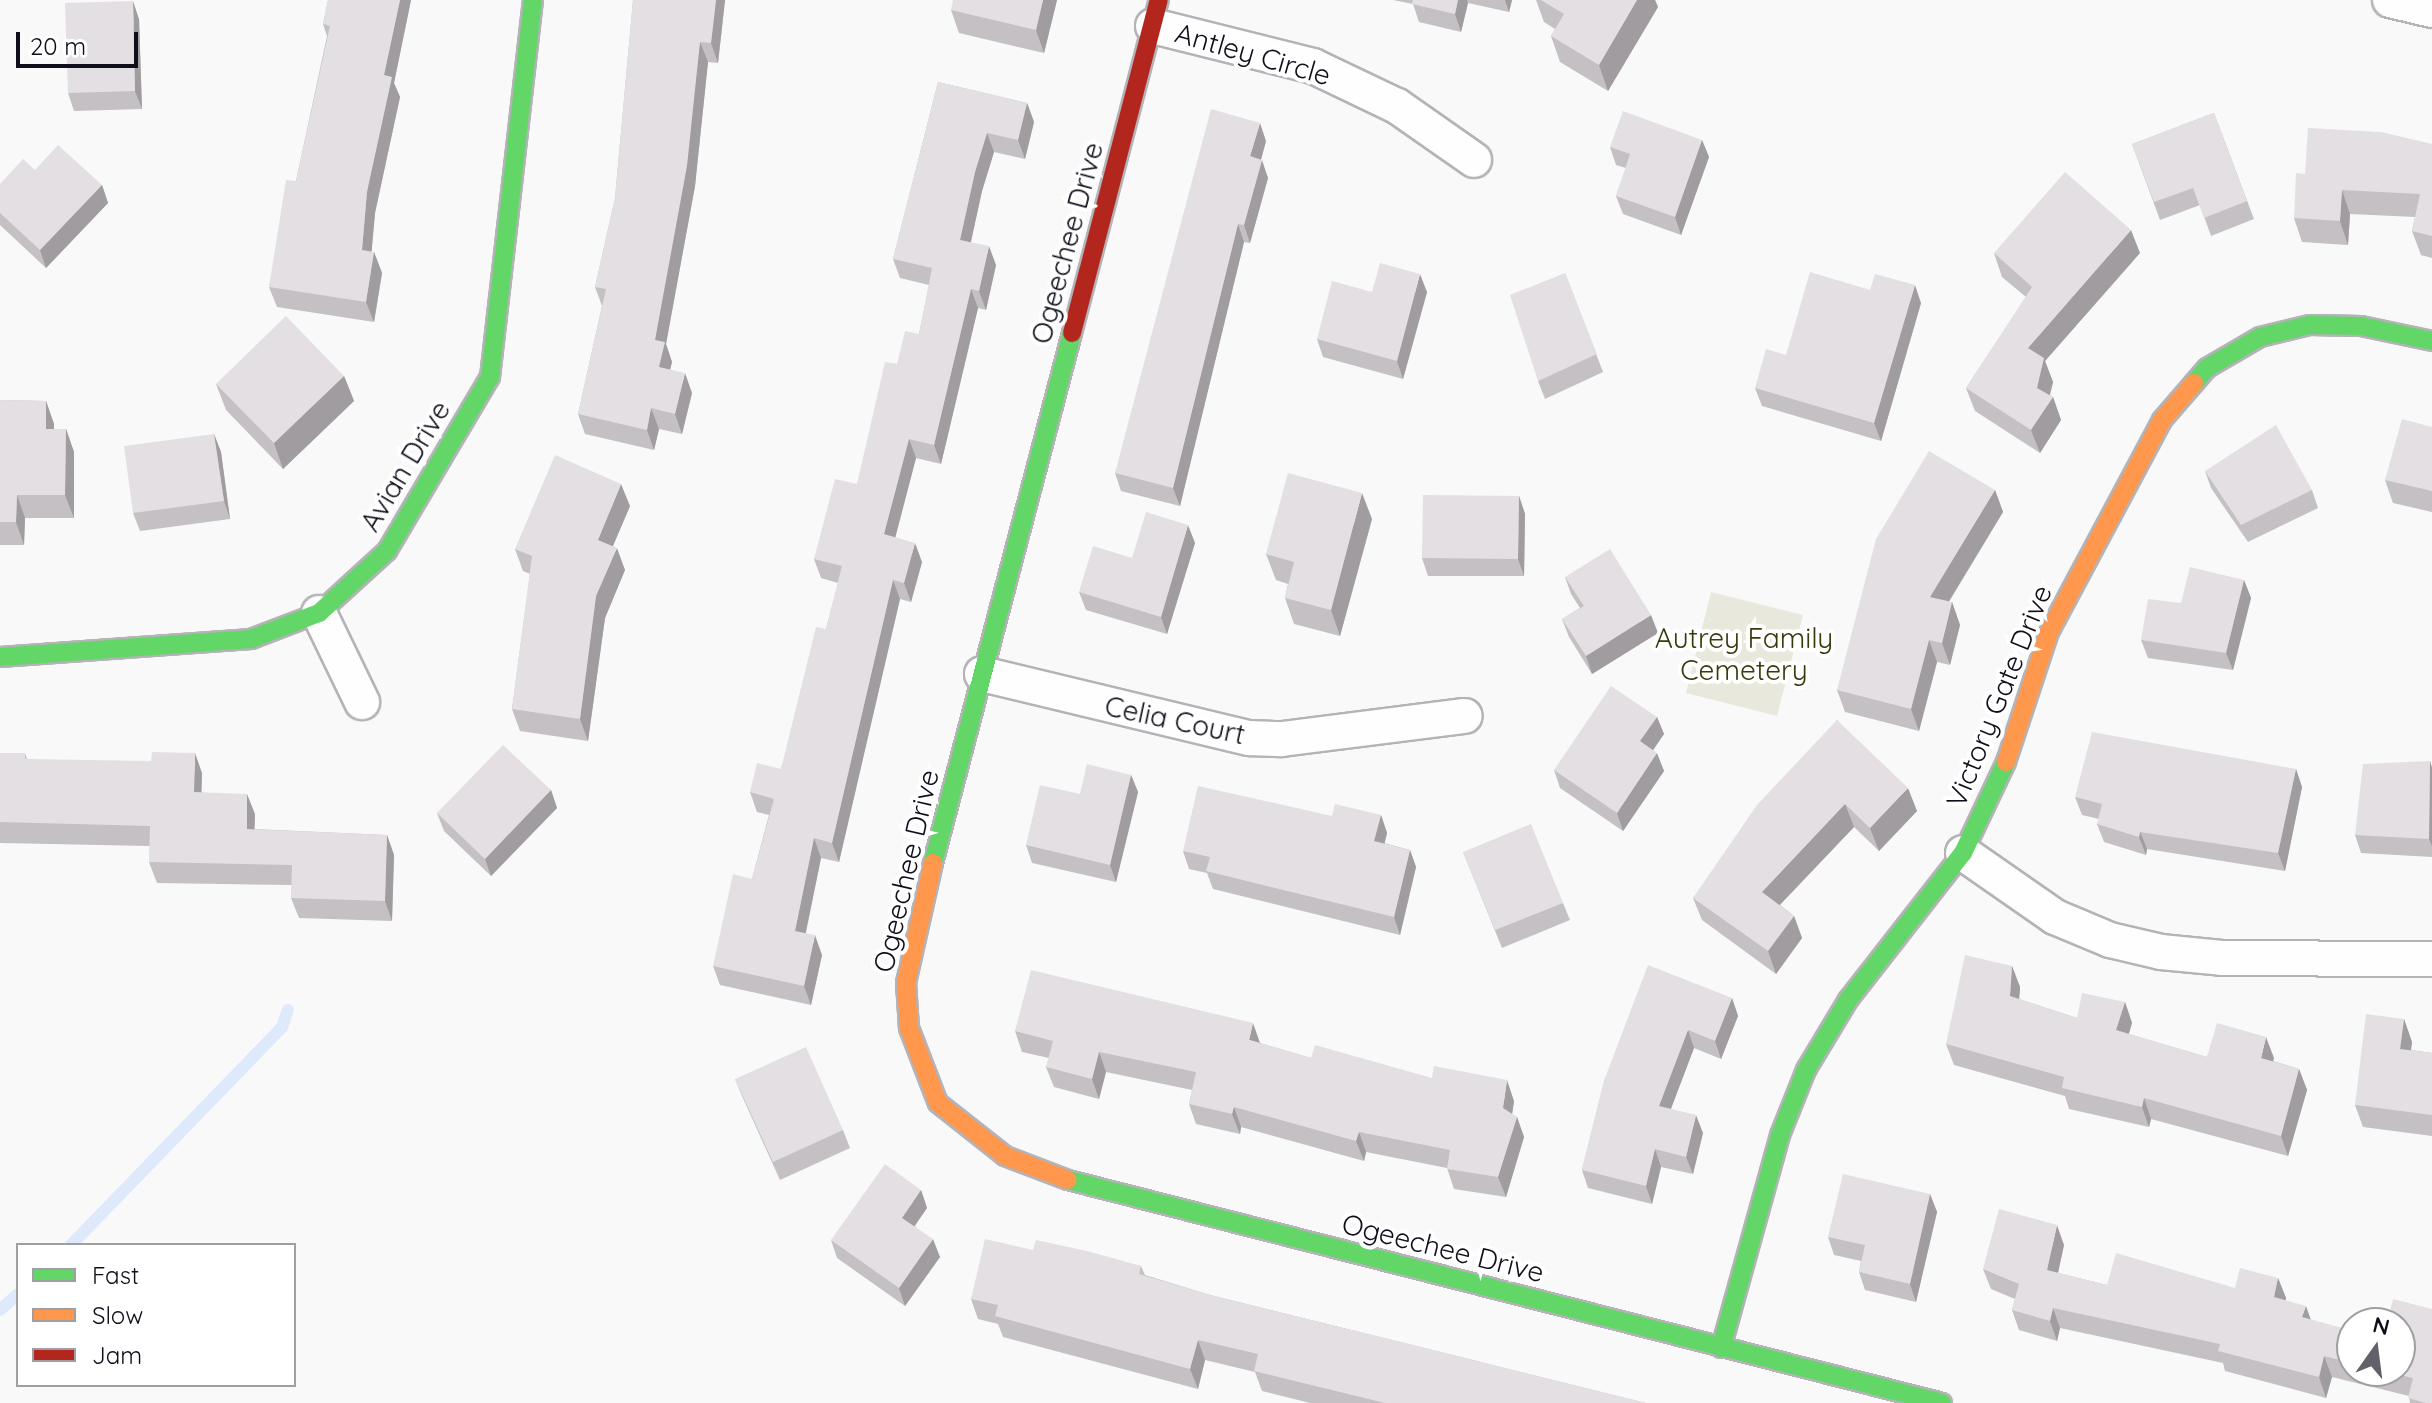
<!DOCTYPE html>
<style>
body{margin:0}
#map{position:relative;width:2432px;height:1403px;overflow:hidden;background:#f9f9f9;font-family:Quicksand,sans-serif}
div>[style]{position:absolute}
.green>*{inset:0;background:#e8e9dc}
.stream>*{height:12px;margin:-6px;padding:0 6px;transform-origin:6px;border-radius:6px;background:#dee9fb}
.roads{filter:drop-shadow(2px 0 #b3b3b8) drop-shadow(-2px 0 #b3b3b8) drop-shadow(0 2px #b3b3b8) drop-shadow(0 -2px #b3b3b8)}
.street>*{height:34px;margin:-17px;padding:0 17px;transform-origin:17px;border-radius:17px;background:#fefefe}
.fast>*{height:18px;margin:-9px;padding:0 9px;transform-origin:9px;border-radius:9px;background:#63d668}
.slow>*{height:18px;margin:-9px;padding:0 9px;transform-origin:9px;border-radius:9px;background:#ff974d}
.jam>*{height:18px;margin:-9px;padding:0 9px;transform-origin:9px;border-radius:9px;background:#b3261e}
.wall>*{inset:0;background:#c4c0c3}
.shaded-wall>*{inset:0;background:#a09c9f}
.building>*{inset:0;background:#e4dfe3}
span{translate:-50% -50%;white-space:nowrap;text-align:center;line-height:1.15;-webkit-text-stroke:8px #fff;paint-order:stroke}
.street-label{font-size:28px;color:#100e1a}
.park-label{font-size:28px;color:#383a0c}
.legend{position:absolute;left:16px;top:1243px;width:280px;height:144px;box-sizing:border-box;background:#fff;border:2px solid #9f9fa3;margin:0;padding:10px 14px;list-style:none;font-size:24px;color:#100e1a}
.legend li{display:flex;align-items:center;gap:16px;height:40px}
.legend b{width:40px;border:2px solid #9f9fa3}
.north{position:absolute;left:2336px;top:1307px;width:80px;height:80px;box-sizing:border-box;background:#fff;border:2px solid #9f9fa3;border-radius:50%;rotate:14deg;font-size:22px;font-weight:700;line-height:32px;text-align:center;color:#100e1a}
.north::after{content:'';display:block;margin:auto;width:28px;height:36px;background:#626068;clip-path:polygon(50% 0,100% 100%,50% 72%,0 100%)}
.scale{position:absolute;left:16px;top:32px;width:122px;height:36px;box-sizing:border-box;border:4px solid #100e1a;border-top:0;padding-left:10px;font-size:24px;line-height:28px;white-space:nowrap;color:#100e1a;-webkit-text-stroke:6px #fff;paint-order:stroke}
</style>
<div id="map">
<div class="green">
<div style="clip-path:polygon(1711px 592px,1803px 615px,1777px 716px,1686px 693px)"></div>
</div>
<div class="stream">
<div style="left:71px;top:1245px;width:303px;rotate:-45.9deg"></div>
<div style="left:282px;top:1027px;width:18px;rotate:-71deg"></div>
<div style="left:0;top:1310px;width:24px;rotate:-42deg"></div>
</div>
<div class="roads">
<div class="street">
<div style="left:2390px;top:0;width:43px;rotate:13.4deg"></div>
<div style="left:1153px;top:26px;width:165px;rotate:14deg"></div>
<div style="left:1313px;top:66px;width:93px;rotate:25.5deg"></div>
<div style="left:1397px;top:106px;width:94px;rotate:35deg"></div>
<div style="left:319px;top:613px;width:99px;rotate:64.2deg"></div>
<div style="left:982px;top:674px;width:275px;rotate:13.5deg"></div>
<div style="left:1249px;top:738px;width:33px;rotate:2deg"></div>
<div style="left:1282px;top:739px;width:184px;rotate:-7.2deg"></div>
<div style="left:1963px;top:853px;width:112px;rotate:34.8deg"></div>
<div style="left:2055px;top:917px;width:60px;rotate:22.7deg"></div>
<div style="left:2110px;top:940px;width:52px;rotate:13.2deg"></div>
<div style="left:2161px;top:952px;width:61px;rotate:5.6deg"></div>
<div style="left:2222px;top:958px;width:210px;rotate:0.3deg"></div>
</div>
<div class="fast">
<div style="left:2194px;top:383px;width:20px;rotate:-49deg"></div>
<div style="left:2207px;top:368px;width:61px;rotate:-30.3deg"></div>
<div style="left:2260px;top:337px;width:51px;rotate:-13.5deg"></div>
<div style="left:2310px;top:325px;width:51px;rotate:1.1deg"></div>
<div style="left:2361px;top:326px;width:73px;rotate:11.9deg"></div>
<div style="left:0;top:657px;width:252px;rotate:-4.1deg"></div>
<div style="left:251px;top:639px;width:73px;rotate:-20.9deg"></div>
<div style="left:319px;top:613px;width:92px;rotate:-42.4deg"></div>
<div style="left:387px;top:551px;width:202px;rotate:-59.4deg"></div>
<div style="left:490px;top:377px;width:379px;rotate:-83.5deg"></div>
<div style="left:933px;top:863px;width:548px;rotate:-75.3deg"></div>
<div style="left:1068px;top:1180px;width:902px;rotate:14.31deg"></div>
<div style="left:1721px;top:1348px;width:221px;rotate:-74.5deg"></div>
<div style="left:1780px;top:1135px;width:70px;rotate:-68.2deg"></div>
<div style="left:1806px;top:1070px;width:82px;rotate:-59deg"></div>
<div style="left:1848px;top:1000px;width:187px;rotate:-52deg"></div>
<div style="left:1963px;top:853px;width:101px;rotate:-64.7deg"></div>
</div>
<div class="slow">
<div style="left:2006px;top:762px;width:137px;rotate:-71.7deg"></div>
<div style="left:2049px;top:632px;width:240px;rotate:-61.9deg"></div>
<div style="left:2162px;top:420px;width:49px;rotate:-49.1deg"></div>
<div style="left:933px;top:863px;width:123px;rotate:102.7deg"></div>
<div style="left:906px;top:983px;width:45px;rotate:86.2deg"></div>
<div style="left:909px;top:1028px;width:80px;rotate:68.9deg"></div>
<div style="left:938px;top:1103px;width:85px;rotate:38.3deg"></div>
<div style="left:1005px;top:1156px;width:67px;rotate:20.9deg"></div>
</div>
<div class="jam">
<div style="left:1072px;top:333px;width:344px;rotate:-75.4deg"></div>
</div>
</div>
<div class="wall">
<div style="clip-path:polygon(328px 0,411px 0,394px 83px,400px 97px,375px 213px,371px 252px,374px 252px,382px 273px,374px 322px,277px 307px,269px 287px,296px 181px,327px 36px,323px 24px)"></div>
<div style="clip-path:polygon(633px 0,725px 0,718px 63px,708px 62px,695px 186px,666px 344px,672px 362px,670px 369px,692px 393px,682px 434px,659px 429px,654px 450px,585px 434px,578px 414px,602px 306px,595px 287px,615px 198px)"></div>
<div style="clip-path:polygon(1057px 0,1044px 53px,959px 33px,951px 10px)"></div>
<div style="clip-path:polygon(1393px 0,1512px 0,1509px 12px,1468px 3px,1461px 32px,1419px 22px,1413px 4px)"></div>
<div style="clip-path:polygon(1536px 0,1655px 0,1658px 7px,1608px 91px,1560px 62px,1551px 36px,1555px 29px,1544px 22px)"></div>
<div style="clip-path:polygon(139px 19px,142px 109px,74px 111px,68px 93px)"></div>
<div style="clip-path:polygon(938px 82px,1027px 103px,1034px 122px,1025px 159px,994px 152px,982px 191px,971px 242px,996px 265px,986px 310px,978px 308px,941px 464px,916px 458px,895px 537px,922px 562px,911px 602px,900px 599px,839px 862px,821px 858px,806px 933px,822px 955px,811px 1005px,720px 985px,713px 966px,752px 879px,769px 815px,757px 812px,750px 792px,781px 769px,826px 629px,838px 583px,821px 578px,814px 559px,857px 484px,897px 364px,919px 334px,929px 285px,900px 278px,893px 259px)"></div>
<div style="clip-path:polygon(2214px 113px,2254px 219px,2211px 236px,2200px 205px,2160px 220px,2132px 144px)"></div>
<div style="clip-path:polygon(1702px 140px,1709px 157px,1681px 235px,1623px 214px,1616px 196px,1626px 168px,1616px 165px,1610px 147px)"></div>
<div style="clip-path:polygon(1266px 141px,1261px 160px,1268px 178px,1250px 243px,1244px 242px,1180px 506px,1121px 491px,1115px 473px)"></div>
<div style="clip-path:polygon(2432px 144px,2432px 258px,2421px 255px,2412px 231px,2415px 217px,2350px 214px,2348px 245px,2302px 242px,2294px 218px,2305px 174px)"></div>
<div style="clip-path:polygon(35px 170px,102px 185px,108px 203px,46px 268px,0 225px,0 184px)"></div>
<div style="clip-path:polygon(1994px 253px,2140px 253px,2045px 361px,2053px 382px,2050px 395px,2053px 397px,2061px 420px,2040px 453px,1975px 411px,1966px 388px,2026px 297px,2002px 277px)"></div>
<div style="clip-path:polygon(1565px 273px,1603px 372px,1545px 399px,1538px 381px)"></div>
<div style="clip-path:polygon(1870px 290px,1921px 303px,1881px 441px,1762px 406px,1755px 388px,1786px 355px)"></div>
<div style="clip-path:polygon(1372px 292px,1427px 292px,1403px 379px,1323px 357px,1317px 339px)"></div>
<div style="clip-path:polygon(344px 376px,354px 401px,283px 469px,226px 410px,216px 384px)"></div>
<div style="clip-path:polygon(0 400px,46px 401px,54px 424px,54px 429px,66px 429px,74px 452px,74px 518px,25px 518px,24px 545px,0 545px)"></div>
<div style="clip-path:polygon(2432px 427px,2432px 512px,2393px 503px,2385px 480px)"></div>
<div style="clip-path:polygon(214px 434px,221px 452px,230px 519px,140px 531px,133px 513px)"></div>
<div style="clip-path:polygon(2205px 471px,2312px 490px,2318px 508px,2248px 542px,2211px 488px)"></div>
<div style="clip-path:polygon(1995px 490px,2003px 512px,1949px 602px,1952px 602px,1960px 625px,1950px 665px,1937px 662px,1919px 731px,1845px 712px,1837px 690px)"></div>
<div style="clip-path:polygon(1519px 496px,1525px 514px,1524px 576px,1428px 576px,1422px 558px)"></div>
<div style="clip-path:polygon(630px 506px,613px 546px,625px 570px,605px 618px,588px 741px,520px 731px,512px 709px,530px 574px,523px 571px,515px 549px)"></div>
<div style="clip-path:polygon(1372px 519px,1340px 636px,1294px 624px,1285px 598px,1288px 584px,1276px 580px,1266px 554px)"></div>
<div style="clip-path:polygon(1195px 543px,1167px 634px,1086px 610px,1079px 592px,1132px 558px)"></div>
<div style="clip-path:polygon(1565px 577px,1658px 633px,1592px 674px,1569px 637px,1562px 619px,1580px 608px,1571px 594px)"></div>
<div style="clip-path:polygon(2244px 580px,2251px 598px,2233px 670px,2148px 658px,2141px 640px,2181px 603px)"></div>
<div style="clip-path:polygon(1657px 717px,1664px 734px,1653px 750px,1664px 771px,1623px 831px,1560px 788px,1554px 770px)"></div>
<div style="clip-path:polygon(1837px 720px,1917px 811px,1879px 851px,1854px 827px,1780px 905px,1794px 916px,1802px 938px,1776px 974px,1702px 920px,1693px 898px)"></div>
<div style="clip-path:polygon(0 753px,25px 753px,27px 759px,202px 773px,201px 792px,255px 814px,254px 829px,387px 835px,394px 855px,392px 921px,299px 918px,291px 898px,292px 885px,157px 883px,149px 862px,150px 846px,0 843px)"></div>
<div style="clip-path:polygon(2430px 761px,2432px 768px,2432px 857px,2361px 853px,2355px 835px)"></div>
<div style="clip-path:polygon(2296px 769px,2302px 787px,2285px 871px,2147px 849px,2146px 855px,2104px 842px,2097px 824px,2099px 819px,2082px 815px,2075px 797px)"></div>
<div style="clip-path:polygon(1131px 775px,1138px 792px,1116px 882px,1032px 863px,1026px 845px,1080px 794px)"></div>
<div style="clip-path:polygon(551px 790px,557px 808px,491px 876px,444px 831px,437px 813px)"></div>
<div style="clip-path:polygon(1381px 815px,1387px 833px,1384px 843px,1410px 850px,1416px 867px,1400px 935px,1213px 889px,1207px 873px,1189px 869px,1183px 851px,1332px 816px)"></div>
<div style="clip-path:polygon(1463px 852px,1563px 903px,1570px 920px,1502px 948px)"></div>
<div style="clip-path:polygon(2012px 966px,2020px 987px,2019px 999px,2077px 1018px,2125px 1002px,2132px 1023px,2129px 1034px,2207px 1057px,2274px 1058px,2273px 1061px,2299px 1069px,2307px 1090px,2288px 1156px,2151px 1119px,2149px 1127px,2069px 1109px,2065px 1096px,1954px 1065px,1946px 1044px)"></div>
<div style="clip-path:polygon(1732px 998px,1738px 1016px,1721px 1059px,1694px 1048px,1671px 1109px,1703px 1133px,1693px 1174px,1661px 1167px,1652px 1204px,1588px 1188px,1582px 1170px,1605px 1078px)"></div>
<div style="clip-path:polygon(2404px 1019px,2412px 1042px,2411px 1050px,2432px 1053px,2432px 1136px,2363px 1127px,2355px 1105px)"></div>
<div style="clip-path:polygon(1015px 1031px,1260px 1043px,1311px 1058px,1514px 1101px,1512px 1114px,1517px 1117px,1524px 1137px,1506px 1197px,1454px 1189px,1447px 1168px,1366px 1152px,1364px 1161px,1241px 1127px,1240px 1134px,1196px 1124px,1189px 1104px,1192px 1090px,1106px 1072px,1099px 1099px,1054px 1087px,1046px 1067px,1049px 1058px,1022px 1052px)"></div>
<div style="clip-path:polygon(735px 1079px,843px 1130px,850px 1148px,780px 1180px,742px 1096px)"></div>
<div style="clip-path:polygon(921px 1190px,927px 1208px,915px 1226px,940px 1257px,905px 1306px,837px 1258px,831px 1240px)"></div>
<div style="clip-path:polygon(1930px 1194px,1937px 1212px,1916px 1302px,1865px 1290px,1859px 1272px,1861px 1261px,1834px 1255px,1828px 1237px)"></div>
<div style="clip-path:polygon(2064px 1245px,2058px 1273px,2107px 1285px,2235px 1288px,2278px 1278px,2286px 1298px,2285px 1300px,2311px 1320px,2352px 1331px,2352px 1371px,2400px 1371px,2400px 1323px,2432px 1403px,2410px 1403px,2409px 1396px,2332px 1377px,2326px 1398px,2225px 1371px,2223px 1363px,2060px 1328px,2057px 1341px,2019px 1330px,2012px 1310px,2015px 1299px,1991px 1289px,1983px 1269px)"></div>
<div style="clip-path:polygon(1033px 1250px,1141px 1266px,1145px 1275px,1210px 1295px,1646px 1403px,1310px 1403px,1262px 1391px,1255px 1372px,1205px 1360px,1198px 1389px,1003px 1337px,998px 1324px,978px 1319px,971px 1299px)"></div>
</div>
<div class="shaded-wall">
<div style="clip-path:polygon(400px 0,411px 0,394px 83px,400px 97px,375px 213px,370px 271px,362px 250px,367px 192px,384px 75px)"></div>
<div style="clip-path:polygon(716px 0,725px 0,718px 63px,711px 43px)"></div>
<div style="clip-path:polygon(1043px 0,1057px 0,1044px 53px,1036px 30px)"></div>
<div style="clip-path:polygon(1458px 0,1467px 0,1468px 3px,1461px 32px,1455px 14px)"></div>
<div style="clip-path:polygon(1505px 0,1512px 0,1509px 12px)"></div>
<div style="clip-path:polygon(1637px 0,1655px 0,1658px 7px,1608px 91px,1599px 65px)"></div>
<div style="clip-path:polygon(133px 1px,139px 19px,142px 109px,135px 91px)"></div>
<div style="clip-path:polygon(700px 42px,708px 62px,695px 186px,666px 344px,672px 362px,666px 387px,659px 367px,655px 340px)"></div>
<div style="clip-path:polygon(1027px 103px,1034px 122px,1025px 159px,1018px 140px)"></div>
<div style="clip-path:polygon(1260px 123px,1266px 141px,1257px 174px,1250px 156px)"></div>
<div style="clip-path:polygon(987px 133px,994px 152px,982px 191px,967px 259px,960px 240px,975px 172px)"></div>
<div style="clip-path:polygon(1702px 140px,1709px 157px,1681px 235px,1675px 217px)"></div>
<div style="clip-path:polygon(1262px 160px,1268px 178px,1250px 243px,1244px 225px)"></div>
<div style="clip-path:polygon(102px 185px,108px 203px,46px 268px,40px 250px)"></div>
<div style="clip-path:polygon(2342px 190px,2350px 214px,2348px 245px,2340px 221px)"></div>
<div style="clip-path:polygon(1238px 224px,1244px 242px,1180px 506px,1173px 488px)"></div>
<div style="clip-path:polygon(2131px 230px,2140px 253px,2045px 361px,2053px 382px,2047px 406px,2053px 397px,2061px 420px,2040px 453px,2031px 430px,2037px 388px,2028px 348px)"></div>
<div style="clip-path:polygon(989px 246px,996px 265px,986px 310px,979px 291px)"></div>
<div style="clip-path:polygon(374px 252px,382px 273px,374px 322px,366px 302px)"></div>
<div style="clip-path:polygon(1420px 274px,1427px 292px,1403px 379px,1397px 361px)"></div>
<div style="clip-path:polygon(1915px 285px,1921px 303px,1881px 441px,1874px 423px)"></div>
<div style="clip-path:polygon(971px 289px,978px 308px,941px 464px,934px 445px)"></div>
<div style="clip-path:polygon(685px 373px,692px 393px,682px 434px,675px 414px)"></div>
<div style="clip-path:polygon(344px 376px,354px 401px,283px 469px,274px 443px)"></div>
<div style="clip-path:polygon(46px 401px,54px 424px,54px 452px,46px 429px)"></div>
<div style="clip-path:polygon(651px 408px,659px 429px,654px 450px,647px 430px)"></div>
<div style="clip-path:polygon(66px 429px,74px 452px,74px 518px,65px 495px)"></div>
<div style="clip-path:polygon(214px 434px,221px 452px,230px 519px,224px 501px)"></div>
<div style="clip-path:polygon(909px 439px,916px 458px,891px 554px,884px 534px)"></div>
<div style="clip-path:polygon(621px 484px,630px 506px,606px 562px,598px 540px)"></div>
<div style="clip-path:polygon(1995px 490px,2003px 512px,1938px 619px,1930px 597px)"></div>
<div style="clip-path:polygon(1362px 493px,1372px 519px,1340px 636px,1331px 610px)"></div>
<div style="clip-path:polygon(17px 495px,25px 518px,24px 545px,16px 522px)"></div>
<div style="clip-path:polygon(1519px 496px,1525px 514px,1524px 576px,1518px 559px)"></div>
<div style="clip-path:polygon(1188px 525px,1195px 543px,1167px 634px,1161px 617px)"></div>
<div style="clip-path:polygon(915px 543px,922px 562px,911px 602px,904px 583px)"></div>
<div style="clip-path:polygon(617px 548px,625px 570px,605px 618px,588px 741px,580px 719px,596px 596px)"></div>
<div style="clip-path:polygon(893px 580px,900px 599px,839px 862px,832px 843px)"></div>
<div style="clip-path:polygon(2244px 580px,2251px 598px,2233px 670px,2226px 653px)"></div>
<div style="clip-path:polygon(1952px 602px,1960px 625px,1950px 665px,1942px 643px)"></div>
<div style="clip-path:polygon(1651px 615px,1658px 633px,1592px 674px,1586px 656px)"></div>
<div style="clip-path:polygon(1929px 640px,1937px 662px,1919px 731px,1911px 709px)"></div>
<div style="clip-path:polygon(1657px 717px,1664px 734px,1647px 759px,1640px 741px)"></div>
<div style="clip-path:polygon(195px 753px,202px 773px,201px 812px,194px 792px)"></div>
<div style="clip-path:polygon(1657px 753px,1664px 771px,1623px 831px,1617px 813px)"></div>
<div style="clip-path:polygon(2430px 761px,2432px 768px,2432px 846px,2429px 839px)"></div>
<div style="clip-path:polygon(2296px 769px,2302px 787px,2285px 871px,2278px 853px)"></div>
<div style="clip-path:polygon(1131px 775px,1138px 792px,1116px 882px,1110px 865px)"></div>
<div style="clip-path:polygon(1908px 788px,1917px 811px,1879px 851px,1870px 828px)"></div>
<div style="clip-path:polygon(551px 790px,557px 808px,491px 876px,485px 859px)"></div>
<div style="clip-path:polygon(247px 794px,255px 814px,254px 849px,247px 829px)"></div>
<div style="clip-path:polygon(1845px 804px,1854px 827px,1770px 915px,1762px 892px)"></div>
<div style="clip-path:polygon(1381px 815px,1387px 833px,1381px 859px,1374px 841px)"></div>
<div style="clip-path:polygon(2140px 832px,2147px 849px,2146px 855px,2139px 837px)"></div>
<div style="clip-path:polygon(387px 835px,394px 855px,392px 921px,385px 901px)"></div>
<div style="clip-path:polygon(814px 838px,821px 858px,802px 950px,795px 931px)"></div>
<div style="clip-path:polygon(1410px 850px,1416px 867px,1400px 935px,1394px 917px)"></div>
<div style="clip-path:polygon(1794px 916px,1802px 938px,1776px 974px,1768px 951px)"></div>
<div style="clip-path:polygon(815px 935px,822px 955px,811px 1005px,804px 986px)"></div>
<div style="clip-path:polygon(2012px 966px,2020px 987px,2018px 1017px,2010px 996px)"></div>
<div style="clip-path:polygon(1732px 998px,1738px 1016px,1721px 1059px,1715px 1041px)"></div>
<div style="clip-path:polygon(2125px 1002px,2132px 1023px,2123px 1051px,2116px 1030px)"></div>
<div style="clip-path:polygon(2404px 1019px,2412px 1042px,2408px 1071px,2400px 1049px)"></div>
<div style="clip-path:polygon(1253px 1023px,1260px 1043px,1249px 1040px)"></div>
<div style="clip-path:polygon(1688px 1030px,1694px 1048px,1665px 1124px,1659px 1106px)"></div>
<div style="clip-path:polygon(2266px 1037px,2274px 1058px,2268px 1078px,2261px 1058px)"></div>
<div style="clip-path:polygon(1099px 1052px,1106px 1072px,1099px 1099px,1092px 1079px)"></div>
<div style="clip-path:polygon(2299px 1069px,2307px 1090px,2288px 1156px,2281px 1136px)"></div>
<div style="clip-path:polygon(1507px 1080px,1514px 1101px,1510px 1128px,1503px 1108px)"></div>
<div style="clip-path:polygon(2144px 1098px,2151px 1119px,2149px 1127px,2142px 1107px)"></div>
<div style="clip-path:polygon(1234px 1107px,1241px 1127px,1240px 1134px,1232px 1114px)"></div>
<div style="clip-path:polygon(1696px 1115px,1703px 1133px,1693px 1174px,1686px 1157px)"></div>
<div style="clip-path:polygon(1517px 1117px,1524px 1137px,1506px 1197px,1498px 1177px)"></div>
<div style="clip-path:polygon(1359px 1132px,1366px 1152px,1364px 1161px,1356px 1141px)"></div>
<div style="clip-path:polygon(1655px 1149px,1661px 1167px,1652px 1204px,1646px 1186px)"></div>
<div style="clip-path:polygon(921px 1190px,927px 1208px,908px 1235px,902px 1218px)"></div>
<div style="clip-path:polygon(1930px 1194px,1937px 1212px,1916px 1302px,1910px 1284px)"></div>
<div style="clip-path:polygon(2057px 1225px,2064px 1245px,2054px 1291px,2047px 1270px)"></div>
<div style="clip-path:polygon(933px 1239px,940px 1257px,905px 1306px,899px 1288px)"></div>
<div style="clip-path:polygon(2278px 1278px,2286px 1298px,2281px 1317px,2274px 1297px)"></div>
<div style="clip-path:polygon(2306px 1306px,2313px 1326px,2302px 1317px)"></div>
<div style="clip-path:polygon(2053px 1308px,2060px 1328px,2057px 1341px,2050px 1321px)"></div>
<div style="clip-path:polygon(1198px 1340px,1205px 1360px,1198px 1389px,1190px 1369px)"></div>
<div style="clip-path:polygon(2324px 1356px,2332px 1377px,2326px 1398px,2319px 1377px)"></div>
</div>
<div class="building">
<div style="clip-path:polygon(328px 0,400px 0,384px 75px,392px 77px,367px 192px,362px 250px,374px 252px,366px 302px,269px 287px,286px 180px,296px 181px,330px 26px,323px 24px)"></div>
<div style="clip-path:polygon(633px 0,716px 0,711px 43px,700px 42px,687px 166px,655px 340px,665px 342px,659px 367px,685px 373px,675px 414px,651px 408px,647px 430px,578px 414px,606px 289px,595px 287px,615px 198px)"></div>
<div style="clip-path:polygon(953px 0,1043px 0,1036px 30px,951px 10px)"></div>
<div style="clip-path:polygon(1413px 0,1458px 0,1455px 14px,1412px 4px)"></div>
<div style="clip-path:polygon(1541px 0,1637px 0,1599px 65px,1551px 36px,1564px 14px)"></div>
<div style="clip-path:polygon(133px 1px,135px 91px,68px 93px,65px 3px)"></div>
<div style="clip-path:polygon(938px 82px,1027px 103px,1018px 140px,987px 133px,975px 172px,960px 240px,989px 246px,979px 291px,971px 289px,934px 445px,909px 439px,884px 534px,915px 543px,904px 583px,893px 580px,832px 843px,814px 838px,795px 931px,815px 935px,804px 986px,713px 966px,733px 874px,752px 879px,774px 799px,750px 792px,757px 763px,781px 769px,816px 627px,826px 629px,842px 566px,814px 559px,835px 479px,857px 484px,885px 362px,897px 364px,905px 331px,919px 334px,932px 268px,893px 259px)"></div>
<div style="clip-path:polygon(1211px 109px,1260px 123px,1250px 156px,1262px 160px,1244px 225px,1238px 224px,1173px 488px,1115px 473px)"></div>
<div style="clip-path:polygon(1623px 111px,1702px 140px,1675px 217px,1616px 196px,1630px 154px,1610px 147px)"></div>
<div style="clip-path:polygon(2214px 113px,2247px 201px,2204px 218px,2193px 188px,2154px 202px,2132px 144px)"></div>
<div style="clip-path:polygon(2308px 128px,2381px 132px,2432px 144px,2432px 236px,2412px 231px,2420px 194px,2342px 190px,2340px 221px,2294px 218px,2296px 173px,2305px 174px)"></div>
<div style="clip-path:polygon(58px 145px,102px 185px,40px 250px,0 213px,0 184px,23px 159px,35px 170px)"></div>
<div style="clip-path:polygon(2065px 172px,2131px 230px,2028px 348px,2044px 358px,2037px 388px,2053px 397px,2031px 430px,1966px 388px,2032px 287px,1994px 253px)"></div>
<div style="clip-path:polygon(1380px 263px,1420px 274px,1397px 361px,1317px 339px,1332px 281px,1372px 292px)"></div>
<div style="clip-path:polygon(1810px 272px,1870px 290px,1875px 274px,1915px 285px,1874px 423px,1755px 388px,1766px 349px,1786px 355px)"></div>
<div style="clip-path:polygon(1565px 273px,1597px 354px,1538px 381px,1510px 295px)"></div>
<div style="clip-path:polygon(286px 316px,344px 376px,274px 443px,216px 384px)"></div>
<div style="clip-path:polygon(0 400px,46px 401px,46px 429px,66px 429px,65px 495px,17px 495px,16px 522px,0 522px)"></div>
<div style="clip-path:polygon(2402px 419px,2432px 427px,2432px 491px,2385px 480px)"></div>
<div style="clip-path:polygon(2276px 425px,2312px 490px,2241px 525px,2205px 471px)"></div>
<div style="clip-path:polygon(214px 434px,224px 501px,133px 513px,124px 446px)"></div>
<div style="clip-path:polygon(1929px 451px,1995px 490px,1930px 597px,1952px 602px,1942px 643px,1929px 640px,1911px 709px,1837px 690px,1876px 539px)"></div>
<div style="clip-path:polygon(555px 455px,621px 484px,598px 540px,617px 548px,596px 596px,580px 719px,512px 709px,532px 556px,515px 549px)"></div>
<div style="clip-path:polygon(1288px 473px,1362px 493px,1331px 610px,1285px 598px,1294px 562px,1266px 554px)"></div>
<div style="clip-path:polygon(1423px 495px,1519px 496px,1518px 559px,1422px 558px)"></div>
<div style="clip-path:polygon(1146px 512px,1188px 525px,1161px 617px,1079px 592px,1093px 546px,1132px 558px)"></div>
<div style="clip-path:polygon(1610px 549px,1651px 615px,1586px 656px,1562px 619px,1584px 606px,1565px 577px)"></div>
<div style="clip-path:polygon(2190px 567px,2244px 580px,2226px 653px,2141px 640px,2148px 599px,2181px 603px)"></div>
<div style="clip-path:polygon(1611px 686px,1657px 717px,1640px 741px,1657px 753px,1617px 813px,1554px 770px)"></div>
<div style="clip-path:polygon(1837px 720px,1908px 788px,1870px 828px,1845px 804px,1762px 892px,1794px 916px,1768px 951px,1693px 898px,1757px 805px)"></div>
<div style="clip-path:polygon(2092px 732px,2296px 769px,2278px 853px,2140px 832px,2139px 837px,2097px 824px,2102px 804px,2075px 797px)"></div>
<div style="clip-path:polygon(503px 745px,551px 790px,485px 859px,437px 813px)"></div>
<div style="clip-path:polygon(152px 752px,195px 753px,194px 792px,247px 794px,247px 829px,387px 835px,385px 901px,291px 898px,292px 865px,149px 862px,150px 826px,0 822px,0 753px,25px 753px,25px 759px,151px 761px)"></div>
<div style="clip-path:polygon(2430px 761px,2429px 839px,2355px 835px,2363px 764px)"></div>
<div style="clip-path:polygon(1087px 764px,1131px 775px,1110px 865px,1026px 845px,1040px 785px,1080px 794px)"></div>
<div style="clip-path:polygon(1198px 786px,1332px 816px,1335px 804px,1381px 815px,1374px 841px,1410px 850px,1394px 917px,1206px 871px,1210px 857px,1183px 851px)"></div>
<div style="clip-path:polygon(1531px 824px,1563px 903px,1495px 930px,1463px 852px)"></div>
<div style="clip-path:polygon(1965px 955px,2012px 966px,2010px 996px,2077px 1018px,2082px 993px,2125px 1002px,2116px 1030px,2207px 1057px,2217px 1023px,2266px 1037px,2261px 1058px,2299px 1069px,2281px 1136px,2144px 1098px,2142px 1107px,2062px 1088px,2064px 1077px,1946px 1044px)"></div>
<div style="clip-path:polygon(1648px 965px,1732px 998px,1715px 1041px,1688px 1030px,1659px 1106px,1696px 1115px,1686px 1157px,1655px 1149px,1646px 1186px,1582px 1170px,1605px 1078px)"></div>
<div style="clip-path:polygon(1031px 970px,1253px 1023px,1249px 1040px,1311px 1058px,1315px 1045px,1432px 1078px,1434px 1066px,1507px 1080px,1503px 1108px,1517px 1117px,1498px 1177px,1447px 1169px,1450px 1150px,1359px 1132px,1356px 1141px,1234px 1107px,1232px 1114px,1189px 1104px,1196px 1072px,1099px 1052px,1092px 1079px,1046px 1067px,1053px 1041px,1015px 1031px)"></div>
<div style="clip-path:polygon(2366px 1014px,2404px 1019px,2400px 1049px,2432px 1053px,2432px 1115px,2355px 1105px)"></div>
<div style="clip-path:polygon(806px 1047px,843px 1130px,773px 1162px,735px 1079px)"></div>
<div style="clip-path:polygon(885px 1164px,921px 1190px,902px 1218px,933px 1239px,899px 1288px,831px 1240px)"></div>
<div style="clip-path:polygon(1843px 1174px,1930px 1194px,1910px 1284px,1859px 1272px,1865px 1245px,1828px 1237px)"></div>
<div style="clip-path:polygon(1999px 1209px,2057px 1225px,2047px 1270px,2107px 1285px,2116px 1253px,2235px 1288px,2240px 1268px,2278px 1278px,2274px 1297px,2306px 1306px,2302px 1317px,2352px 1331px,2352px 1363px,2324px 1356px,2319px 1377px,2218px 1351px,2220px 1344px,2053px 1308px,2050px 1321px,2012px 1310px,2019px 1284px,1983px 1269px)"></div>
<div style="clip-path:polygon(985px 1239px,1033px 1250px,1036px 1240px,1087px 1251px,1141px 1266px,1139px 1274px,1210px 1295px,1646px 1403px,1385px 1403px,1254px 1371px,1258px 1354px,1198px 1340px,1190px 1369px,995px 1316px,998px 1305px,971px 1299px)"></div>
<div style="clip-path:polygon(2393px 1299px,2432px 1309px,2432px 1403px,2426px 1403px,2408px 1398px,2413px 1378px,2383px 1371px,2400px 1371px,2400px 1323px,2387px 1323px)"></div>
</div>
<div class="street-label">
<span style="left:1253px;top:54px;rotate:16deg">Antley Circle</span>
<span style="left:1067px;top:243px;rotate:-75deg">Ogeechee Drive</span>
<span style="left:405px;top:466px;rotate:-59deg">Avian Drive</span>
<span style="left:1999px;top:696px;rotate:-68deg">Victory Gate Drive</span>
<span style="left:1175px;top:720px;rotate:12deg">Celia Court</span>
<span style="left:906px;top:871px;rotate:-77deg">Ogeechee Drive</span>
<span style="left:1443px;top:1248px;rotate:14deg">Ogeechee Drive</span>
</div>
<div class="park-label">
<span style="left:1744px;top:654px">Autrey Family<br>Cemetery</span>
</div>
<ul class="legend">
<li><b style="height:10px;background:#63d668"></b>Fast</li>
<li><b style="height:10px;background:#ff974d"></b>Slow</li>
<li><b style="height:10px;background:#b3261e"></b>Jam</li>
</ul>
<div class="north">N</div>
<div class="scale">20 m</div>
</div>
